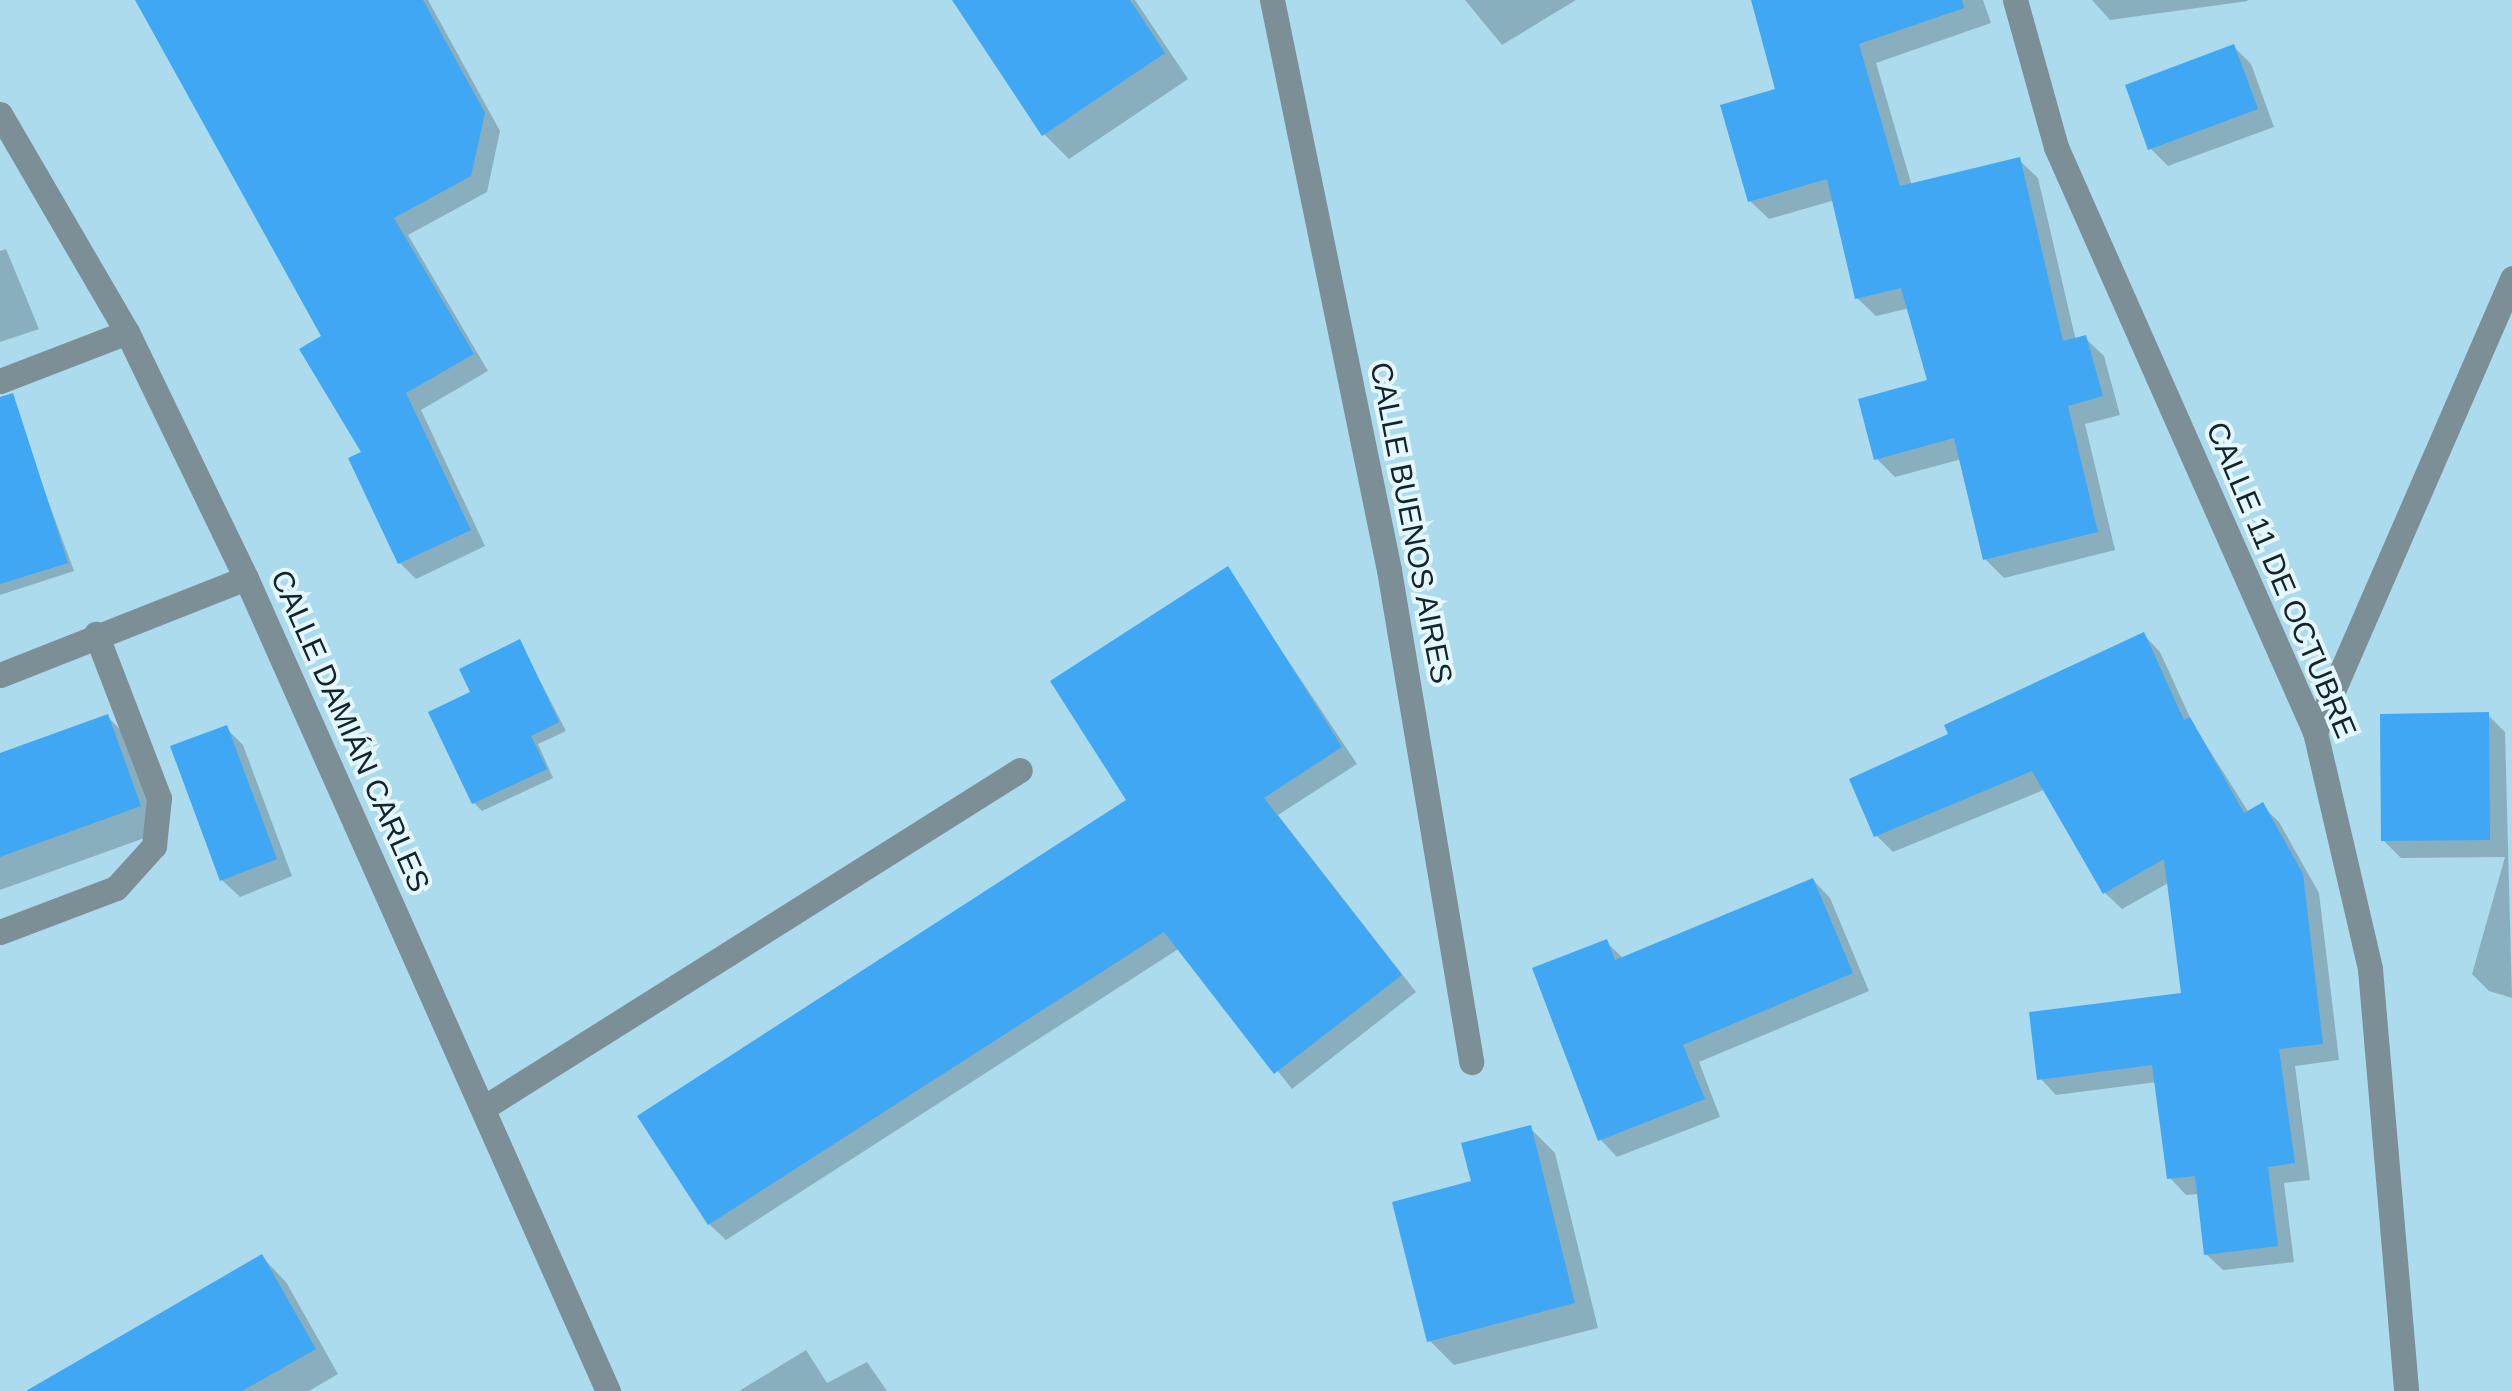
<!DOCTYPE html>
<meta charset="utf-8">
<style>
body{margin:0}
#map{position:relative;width:2512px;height:1391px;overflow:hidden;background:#acdbee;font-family:Helvetica,sans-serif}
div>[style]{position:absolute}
.shadow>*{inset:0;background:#0003}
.building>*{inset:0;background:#3fa7f3}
.service>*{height:25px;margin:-12.5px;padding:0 12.5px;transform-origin:12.5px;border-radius:12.5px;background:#7c8f97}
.minor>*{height:25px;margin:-12.5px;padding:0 12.5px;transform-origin:12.5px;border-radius:12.5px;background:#7c8f97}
.tertiary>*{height:25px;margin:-12.5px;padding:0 12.5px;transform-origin:12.5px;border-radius:12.5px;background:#7c8f97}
span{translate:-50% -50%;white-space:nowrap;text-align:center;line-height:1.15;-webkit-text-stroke:8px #e5f7ff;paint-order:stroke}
.street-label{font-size:30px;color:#13252c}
</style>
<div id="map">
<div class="shadow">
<div style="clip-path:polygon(138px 0,428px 0,500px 131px,487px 192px,408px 235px,488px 371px,421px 410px,485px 546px,416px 579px,400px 563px,324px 337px)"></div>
<div style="clip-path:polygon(955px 0,1135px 0,1188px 79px,1069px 159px,1044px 134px)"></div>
<div style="clip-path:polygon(1465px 0,1576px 0,1502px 45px)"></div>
<div style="clip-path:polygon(1754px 0,1983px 0,1991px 23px,1876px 63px,1912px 186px,2019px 160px,2038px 178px,2076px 341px,2085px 338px,2104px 356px,2120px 415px,2085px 424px,2115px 550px,2004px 578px,1985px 559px,1962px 459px,1895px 477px,1877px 459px,1930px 382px,1910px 308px,1876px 316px,1857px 298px,1835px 200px,1769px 219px,1750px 201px,1778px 90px)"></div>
<div style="clip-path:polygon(2092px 0,2247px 0,2248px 1px,2110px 20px)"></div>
<div style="clip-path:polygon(2234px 47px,2251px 64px,2274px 127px,2168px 166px,2150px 148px)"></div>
<div style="clip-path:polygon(6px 249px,39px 329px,0 342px,0 251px)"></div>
<div style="clip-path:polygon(33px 460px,74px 571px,0 595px,0 470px)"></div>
<div style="clip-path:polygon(1228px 570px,1357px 764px,1278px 815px,1416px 992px,1292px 1089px,1180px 948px,726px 1240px,709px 1224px,1129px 801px)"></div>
<div style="clip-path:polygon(2144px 635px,2160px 652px,2193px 724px,2249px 813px,2262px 806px,2279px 822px,2319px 893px,2339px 1060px,2295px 1066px,2310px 1180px,2284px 1183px,2294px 1262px,2223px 1270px,2206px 1254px,2199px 1194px,2186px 1195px,2170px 1178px,2157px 1082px,2056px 1095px,2040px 1078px,2184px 995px,2170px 882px,2122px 909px,2105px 893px,2046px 789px,1893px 852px,1876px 835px,1951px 735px)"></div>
<div style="clip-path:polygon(520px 642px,566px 731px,538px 744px,553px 778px,482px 811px,474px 803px,473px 693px)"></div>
<div style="clip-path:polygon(2488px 715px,2505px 732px,2512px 998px,2489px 991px,2472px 974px,2505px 857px,2401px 858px,2383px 840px)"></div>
<div style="clip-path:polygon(108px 717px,132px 742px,164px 831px,0 890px,0 756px)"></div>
<div style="clip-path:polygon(226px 728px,243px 745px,292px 876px,240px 897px,222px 880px)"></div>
<div style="clip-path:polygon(1813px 880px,1830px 898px,1869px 991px,1699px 1062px,1720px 1117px,1617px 1157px,1600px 1139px,1606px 942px,1624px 959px)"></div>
<div style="clip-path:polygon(1530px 1128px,1555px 1153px,1598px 1328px,1454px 1365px,1429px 1340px,1474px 1183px)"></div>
<div style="clip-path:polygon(262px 1257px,286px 1282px,338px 1374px,309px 1391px,95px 1391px)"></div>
<div style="clip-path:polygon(806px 1350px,827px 1383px,867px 1362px,887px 1391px,739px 1391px)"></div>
</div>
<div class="building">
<div style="clip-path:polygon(135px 0,423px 0,485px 113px,471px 176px,394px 218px,474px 354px,406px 393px,471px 530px,398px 564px,348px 458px,361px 452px,299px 349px,321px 336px)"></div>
<div style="clip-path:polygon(952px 0,1130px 0,1165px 53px,1042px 136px)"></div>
<div style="clip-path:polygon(1751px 0,1962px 0,1964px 8px,1859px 44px,1900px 186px,2020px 157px,2063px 341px,2086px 335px,2103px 396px,2068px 406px,2098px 532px,1983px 560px,1954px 438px,1874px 460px,1858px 399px,1927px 380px,1901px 288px,1855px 299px,1827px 179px,1748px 202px,1720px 105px,1775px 89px)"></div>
<div style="clip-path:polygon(2234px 44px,2258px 109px,2148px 150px,2125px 85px)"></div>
<div style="clip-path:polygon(13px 393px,68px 563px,0 584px,0 397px)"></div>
<div style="clip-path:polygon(1228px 566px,1342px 747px,1264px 798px,1402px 975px,1274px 1074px,1164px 932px,708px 1225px,637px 1116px,1126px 800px,1050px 681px)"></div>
<div style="clip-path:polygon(2144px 632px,2184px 720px,2190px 717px,2244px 813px,2263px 802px,2303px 874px,2323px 1044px,2279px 1049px,2295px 1163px,2268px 1167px,2278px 1246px,2204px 1255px,2195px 1176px,2167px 1179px,2152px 1065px,2037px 1080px,2029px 1012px,2181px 993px,2164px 859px,2103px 894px,2032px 771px,1874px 837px,1849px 779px,1948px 734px,1944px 725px)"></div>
<div style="clip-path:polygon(520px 639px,559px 722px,531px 736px,547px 769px,472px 804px,428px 712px,470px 692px,459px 669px)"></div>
<div style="clip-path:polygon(2489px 712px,2490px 840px,2381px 841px,2380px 714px)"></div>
<div style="clip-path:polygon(108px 714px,141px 806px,0 857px,0 753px)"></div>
<div style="clip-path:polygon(227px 725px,277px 859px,220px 881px,170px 746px)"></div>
<div style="clip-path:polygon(1813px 878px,1853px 973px,1683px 1045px,1705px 1099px,1598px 1141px,1532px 968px,1607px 939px,1615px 960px)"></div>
<div style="clip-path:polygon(1531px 1125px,1575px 1303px,1427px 1342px,1392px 1202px,1471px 1181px,1461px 1143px)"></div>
<div style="clip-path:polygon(262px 1254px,316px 1349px,242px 1391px,26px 1391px)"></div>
</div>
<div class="service">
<div style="left:0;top:381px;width:136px;rotate:-21.1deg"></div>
<div style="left:0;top:675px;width:264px;rotate:-21.5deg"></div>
<div style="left:0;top:932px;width:124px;rotate:-20.8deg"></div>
<div style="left:116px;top:888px;width:57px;rotate:-47.9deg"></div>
<div style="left:154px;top:846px;width:48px;rotate:-84.1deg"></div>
<div style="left:159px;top:798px;width:176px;rotate:-111deg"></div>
<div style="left:485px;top:1107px;width:632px;rotate:-32.21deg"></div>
</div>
<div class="minor">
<div style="left:1272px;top:0;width:582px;rotate:78.4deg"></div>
<div style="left:1389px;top:570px;width:499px;rotate:80.5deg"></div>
<div style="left:2015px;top:0;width:153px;rotate:74.4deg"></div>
<div style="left:2056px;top:147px;width:640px;rotate:66.12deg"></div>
<div style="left:2315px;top:732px;width:243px;rotate:76.9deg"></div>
<div style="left:2370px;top:969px;width:424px;rotate:85.1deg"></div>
<div style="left:2315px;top:732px;width:495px;rotate:-66.5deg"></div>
</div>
<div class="tertiary">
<div style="left:0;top:114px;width:252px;rotate:59.8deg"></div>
<div style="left:127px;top:332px;width:273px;rotate:64.2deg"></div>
<div style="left:246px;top:578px;width:890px;rotate:66deg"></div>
</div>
<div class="street-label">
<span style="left:1411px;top:523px;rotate:79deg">CALLE BUENOS AIRES</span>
<span style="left:2281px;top:580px;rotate:67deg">CALLE 11 DE OCTUBRE</span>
<span style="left:350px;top:731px;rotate:66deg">CALLE DAMIÁN CARLES</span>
</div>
</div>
